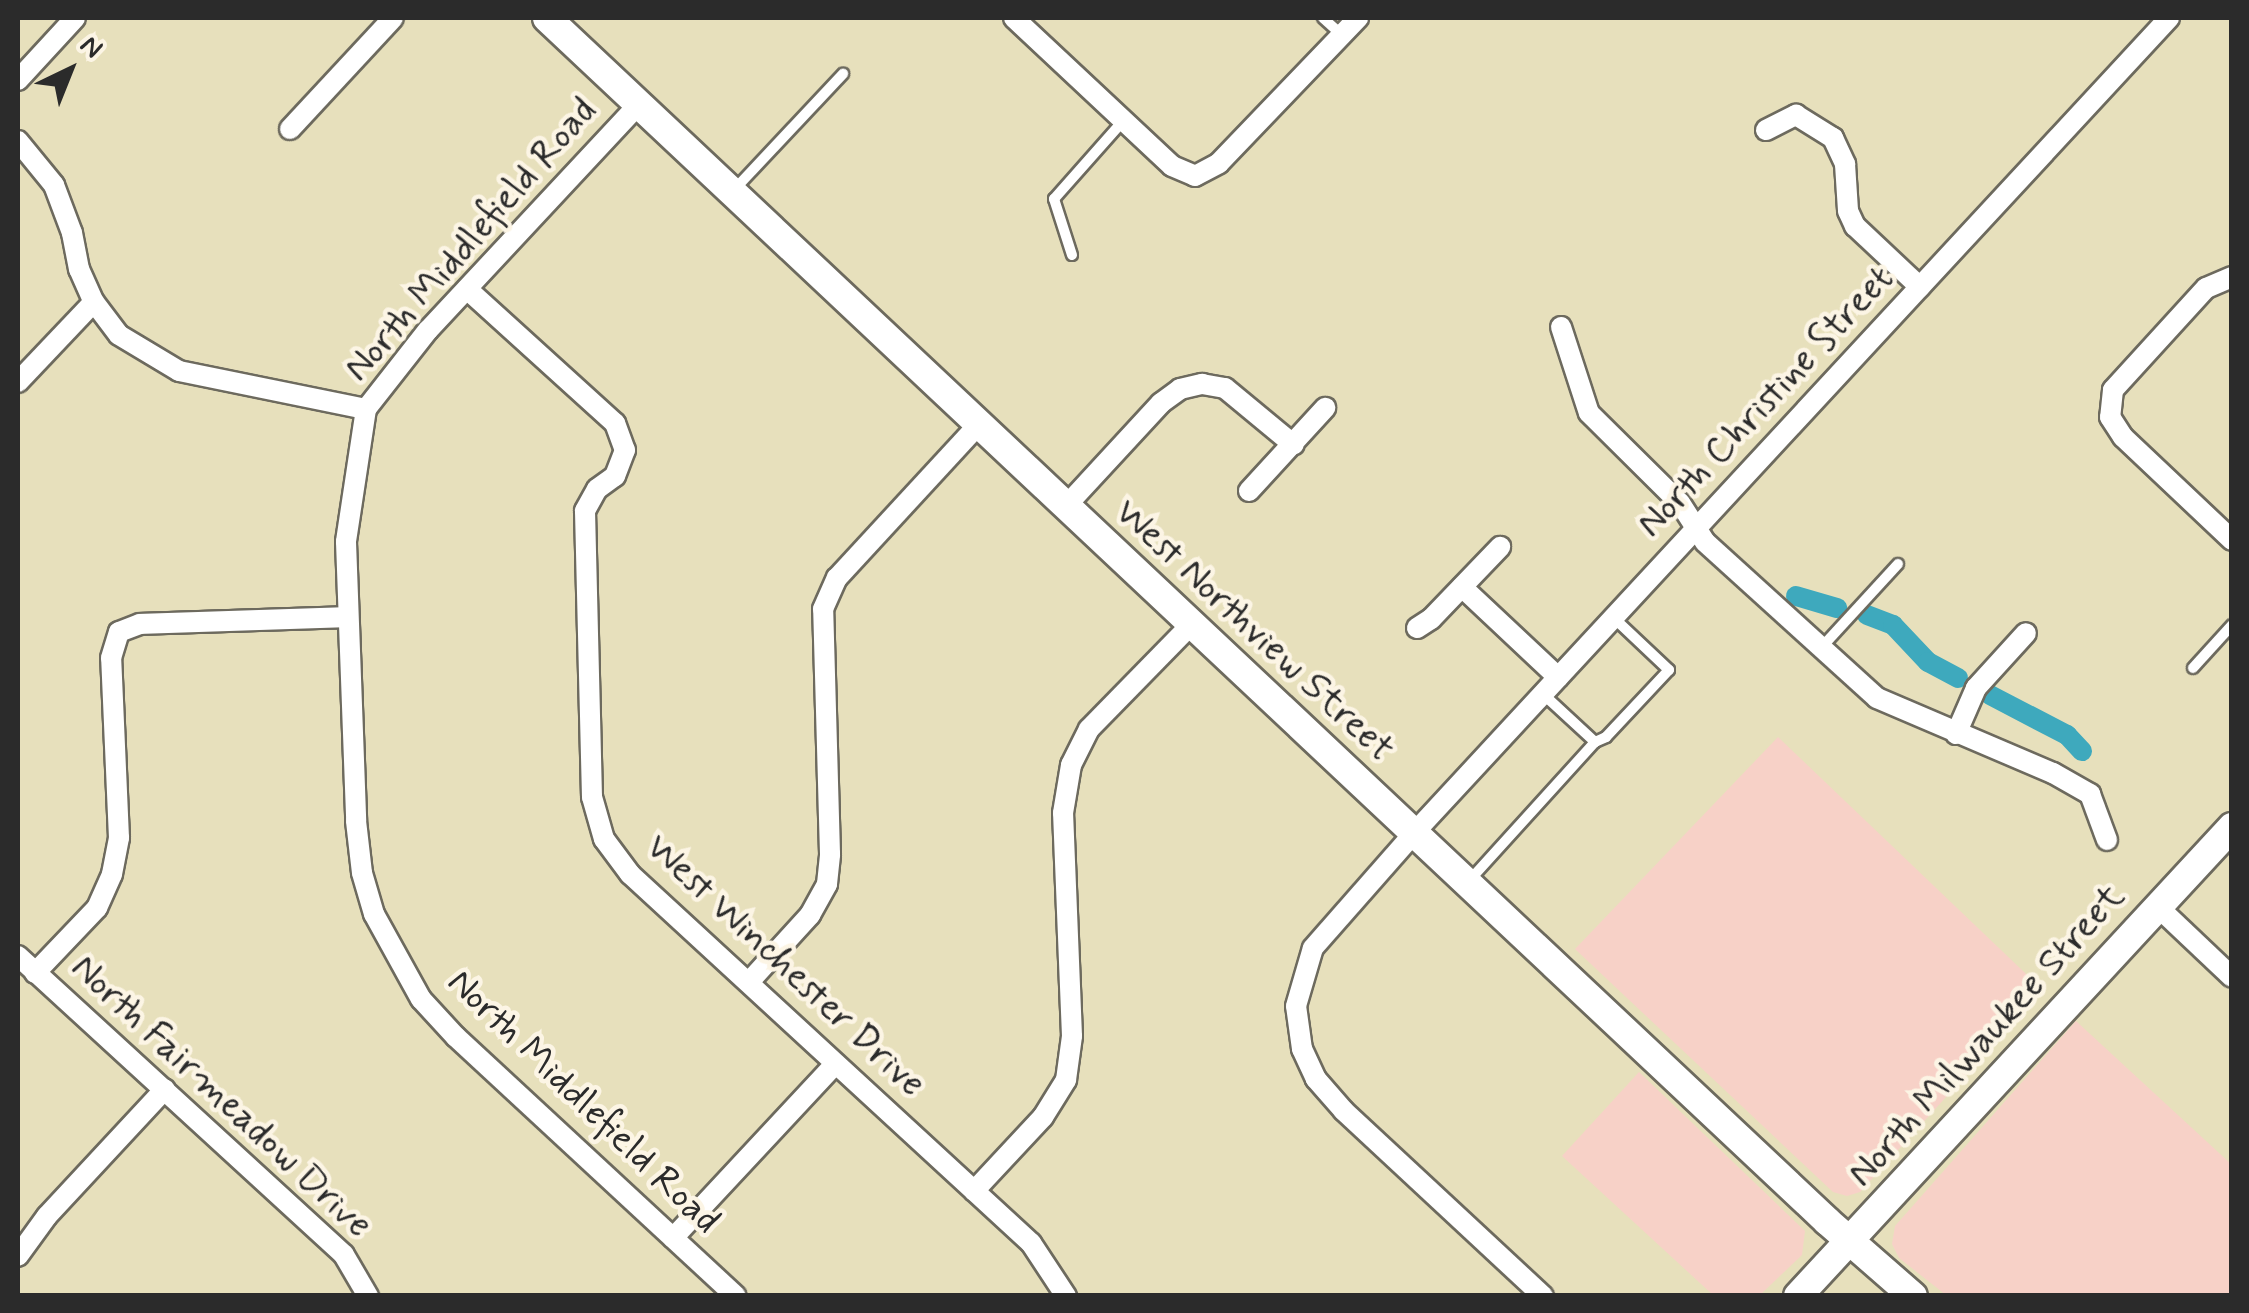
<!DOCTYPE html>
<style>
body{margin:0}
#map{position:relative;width:2249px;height:1313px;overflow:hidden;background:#e7e0bc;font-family:Mynerve,sans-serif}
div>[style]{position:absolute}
.built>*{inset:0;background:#f7d1c7}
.canal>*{height:20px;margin:-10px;padding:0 10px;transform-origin:10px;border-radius:10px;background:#3ea9bd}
.roads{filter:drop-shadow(2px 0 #6d6a5e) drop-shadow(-2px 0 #6d6a5e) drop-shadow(0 2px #6d6a5e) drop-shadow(0 -2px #6d6a5e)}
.lane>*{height:10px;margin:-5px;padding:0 5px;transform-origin:5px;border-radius:5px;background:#fff}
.street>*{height:20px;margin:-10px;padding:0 10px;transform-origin:10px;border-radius:10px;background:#fff}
.secondary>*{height:28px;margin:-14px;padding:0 14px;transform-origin:14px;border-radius:14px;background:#fff}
span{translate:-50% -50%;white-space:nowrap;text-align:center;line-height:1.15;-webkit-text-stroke:9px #fcf5e5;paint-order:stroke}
.street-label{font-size:38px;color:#2b2b2b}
.frame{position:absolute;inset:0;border:20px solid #2b2b2b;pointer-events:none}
.north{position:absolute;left:20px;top:20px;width:100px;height:100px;-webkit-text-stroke:8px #fcf5e5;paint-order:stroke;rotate:43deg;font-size:28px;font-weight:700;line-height:40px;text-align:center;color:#2b2b2b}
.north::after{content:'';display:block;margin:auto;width:35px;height:45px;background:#2b2b2b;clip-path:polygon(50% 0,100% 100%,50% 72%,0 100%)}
</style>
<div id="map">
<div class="built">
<div style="clip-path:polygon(1778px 737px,2043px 990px,1860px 1192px,1847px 1196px,1833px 1192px,1575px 949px)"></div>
<div style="clip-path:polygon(2076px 1021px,2231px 1164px,2231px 1295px,1946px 1295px,1899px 1258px,1892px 1244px,1895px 1226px)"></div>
<div style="clip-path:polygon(1639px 1072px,1805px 1231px,1802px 1255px,1760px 1295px,1713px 1295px,1562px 1156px)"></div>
</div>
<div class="canal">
<div style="left:1796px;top:596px;width:43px;rotate:16.3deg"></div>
<div style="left:1867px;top:615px;width:28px;rotate:21deg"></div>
<div style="left:1893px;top:625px;width:51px;rotate:46.6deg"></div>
<div style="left:1928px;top:662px;width:34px;rotate:28deg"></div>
<div style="left:1990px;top:695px;width:87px;rotate:27.5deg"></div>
<div style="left:2067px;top:735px;width:22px;rotate:47deg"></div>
</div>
<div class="roads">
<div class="lane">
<div style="left:1323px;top:18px;width:25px;rotate:42deg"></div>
<div style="left:733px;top:191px;width:161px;rotate:-46.8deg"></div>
<div style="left:1072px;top:255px;width:59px;rotate:-107.8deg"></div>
<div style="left:1054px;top:199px;width:104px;rotate:-48.5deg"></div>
<div style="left:1821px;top:648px;width:114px;rotate:-47.5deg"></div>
<div style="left:2193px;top:668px;width:58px;rotate:-47.8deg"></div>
<div style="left:1543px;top:694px;width:71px;rotate:42.7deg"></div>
<div style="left:1468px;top:882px;width:189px;rotate:-47.8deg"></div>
<div style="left:1595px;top:742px;width:12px;rotate:-24deg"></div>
<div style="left:1606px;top:737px;width:92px;rotate:-46.8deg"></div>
<div style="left:1669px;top:670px;width:76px;rotate:-136.6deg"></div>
</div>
<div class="street">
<div style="left:1014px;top:18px;width:216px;rotate:43.1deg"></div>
<div style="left:1172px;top:166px;width:25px;rotate:23deg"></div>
<div style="left:1195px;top:176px;width:27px;rotate:-28deg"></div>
<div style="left:1219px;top:163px;width:201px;rotate:-46.2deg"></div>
<div style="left:18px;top:80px;width:84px;rotate:-47.4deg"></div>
<div style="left:639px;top:104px;width:309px;rotate:133deg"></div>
<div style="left:428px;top:330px;width:100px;rotate:128.1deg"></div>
<div style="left:366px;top:409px;width:134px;rotate:98.6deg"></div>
<div style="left:346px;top:542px;width:279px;rotate:87.9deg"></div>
<div style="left:356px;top:821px;width:52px;rotate:83.4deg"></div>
<div style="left:362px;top:873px;width:43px;rotate:73.7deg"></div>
<div style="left:374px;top:914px;width:97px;rotate:61.1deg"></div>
<div style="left:421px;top:999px;width:52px;rotate:47.4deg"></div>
<div style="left:456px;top:1037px;width:381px;rotate:42.8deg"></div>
<div style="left:290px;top:129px;width:151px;rotate:-47.1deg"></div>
<div style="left:1766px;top:130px;width:34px;rotate:-27deg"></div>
<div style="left:1796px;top:115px;width:44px;rotate:31.9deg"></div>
<div style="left:1833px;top:138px;width:29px;rotate:65deg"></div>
<div style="left:1845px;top:164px;width:47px;rotate:86.3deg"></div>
<div style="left:1848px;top:211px;width:17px;rotate:65deg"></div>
<div style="left:1855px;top:226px;width:89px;rotate:43.2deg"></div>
<div style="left:18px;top:141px;width:57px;rotate:50.7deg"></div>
<div style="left:54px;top:185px;width:51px;rotate:69.4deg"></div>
<div style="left:72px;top:233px;width:37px;rotate:79deg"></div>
<div style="left:79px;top:269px;width:36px;rotate:66deg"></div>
<div style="left:94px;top:302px;width:41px;rotate:52.9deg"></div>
<div style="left:119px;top:335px;width:70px;rotate:31deg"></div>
<div style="left:179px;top:371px;width:191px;rotate:11.5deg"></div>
<div style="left:2232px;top:277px;width:28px;rotate:157deg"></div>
<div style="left:2206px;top:288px;width:138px;rotate:132.4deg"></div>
<div style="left:2113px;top:390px;width:27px;rotate:96deg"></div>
<div style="left:2110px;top:417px;width:24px;rotate:57deg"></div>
<div style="left:2123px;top:437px;width:150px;rotate:43.4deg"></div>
<div style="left:467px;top:289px;width:200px;rotate:42.2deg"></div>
<div style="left:615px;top:423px;width:29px;rotate:70deg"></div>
<div style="left:625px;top:450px;width:28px;rotate:111deg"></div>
<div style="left:615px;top:476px;width:22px;rotate:144deg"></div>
<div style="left:597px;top:489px;width:25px;rotate:119deg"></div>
<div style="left:585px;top:511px;width:286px;rotate:88.6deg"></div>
<div style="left:592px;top:797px;width:44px;rotate:74.1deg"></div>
<div style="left:604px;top:839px;width:44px;rotate:53.4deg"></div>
<div style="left:630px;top:874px;width:545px;rotate:42.62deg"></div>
<div style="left:1031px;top:1243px;width:64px;rotate:56.6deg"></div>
<div style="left:1561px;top:327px;width:90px;rotate:72deg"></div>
<div style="left:1589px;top:413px;width:128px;rotate:44.7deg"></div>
<div style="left:1680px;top:503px;width:46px;rotate:57.3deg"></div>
<div style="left:1705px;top:542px;width:232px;rotate:42.2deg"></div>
<div style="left:1877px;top:698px;width:191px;rotate:23.1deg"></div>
<div style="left:2053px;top:773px;width:43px;rotate:29.6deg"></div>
<div style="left:2090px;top:794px;width:49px;rotate:69.7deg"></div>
<div style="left:18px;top:382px;width:110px;rotate:-46.5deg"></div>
<div style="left:1249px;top:491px;width:113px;rotate:-47.5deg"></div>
<div style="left:1066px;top:506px;width:140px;rotate:-47.3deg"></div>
<div style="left:1161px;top:403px;width:24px;rotate:-36deg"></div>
<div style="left:1180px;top:389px;width:23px;rotate:-13deg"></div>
<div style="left:1202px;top:384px;width:23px;rotate:10deg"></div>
<div style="left:1225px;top:388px;width:89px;rotate:39.6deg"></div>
<div style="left:1462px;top:587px;width:132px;rotate:43.2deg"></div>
<div style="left:1417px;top:628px;width:17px;rotate:-33deg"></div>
<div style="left:1431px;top:619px;width:100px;rotate:-46.2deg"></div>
<div style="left:1956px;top:734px;width:50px;rotate:-66.5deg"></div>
<div style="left:1976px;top:688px;width:74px;rotate:-47.7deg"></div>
<div style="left:2157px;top:906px;width:103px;rotate:43.4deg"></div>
<div style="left:18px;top:956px;width:442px;rotate:42.5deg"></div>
<div style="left:344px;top:1255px;width:48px;rotate:59.7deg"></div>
<div style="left:35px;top:973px;width:90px;rotate:-46.4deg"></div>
<div style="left:97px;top:908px;width:37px;rotate:-66deg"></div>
<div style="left:112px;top:874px;width:37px;rotate:-79deg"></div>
<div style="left:119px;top:838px;width:180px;rotate:-92.5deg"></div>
<div style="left:111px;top:658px;width:27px;rotate:-73deg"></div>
<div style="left:119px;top:632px;width:22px;rotate:-21deg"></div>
<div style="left:140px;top:624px;width:208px;rotate:-1.9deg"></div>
<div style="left:749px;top:982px;width:91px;rotate:-47.7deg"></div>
<div style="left:810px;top:915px;width:35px;rotate:-61deg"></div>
<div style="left:827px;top:884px;width:30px;rotate:-84deg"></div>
<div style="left:830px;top:854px;width:245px;rotate:-91.6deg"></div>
<div style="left:823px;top:609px;width:34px;rotate:-66deg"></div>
<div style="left:837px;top:578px;width:209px;rotate:-47.3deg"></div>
<div style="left:974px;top:1191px;width:101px;rotate:-47deg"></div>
<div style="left:1043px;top:1117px;width:44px;rotate:-58.1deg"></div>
<div style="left:1066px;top:1080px;width:44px;rotate:-82.2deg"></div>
<div style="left:1072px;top:1036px;width:223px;rotate:-92.3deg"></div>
<div style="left:1063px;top:813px;width:49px;rotate:-80.5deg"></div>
<div style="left:1071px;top:765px;width:40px;rotate:-63.4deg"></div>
<div style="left:1089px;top:729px;width:147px;rotate:-45.6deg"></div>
<div style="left:673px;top:1238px;width:238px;rotate:-47deg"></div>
<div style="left:18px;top:1256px;width:49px;rotate:-54.1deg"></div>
<div style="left:47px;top:1216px;width:173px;rotate:-47.1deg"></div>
<div style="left:1543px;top:1296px;width:272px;rotate:-137.1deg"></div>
<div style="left:1344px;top:1111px;width:43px;rotate:-131.2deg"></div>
<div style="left:1316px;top:1079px;width:33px;rotate:-115deg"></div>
<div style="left:1302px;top:1049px;width:43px;rotate:-97.9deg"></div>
<div style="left:1296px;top:1006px;width:60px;rotate:-73.7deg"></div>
<div style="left:1313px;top:948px;width:153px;rotate:-48.7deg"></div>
<div style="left:1414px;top:833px;width:1111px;rotate:-47.19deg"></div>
</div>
<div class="secondary">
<div style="left:547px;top:18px;width:1757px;rotate:43.22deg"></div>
<div style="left:1827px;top:1221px;width:114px;rotate:41.1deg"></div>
<div style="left:1798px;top:1296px;width:639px;rotate:-47.22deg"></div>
</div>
</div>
<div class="street-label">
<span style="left:471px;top:240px;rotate:-49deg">North Middlefield Road</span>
<span style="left:1766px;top:402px;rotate:-47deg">North Christine Street</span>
<span style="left:1254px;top:631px;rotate:43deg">West Northview Street</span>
<span style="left:785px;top:966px;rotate:43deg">West Winchester Drive</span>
<span style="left:1987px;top:1036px;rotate:-48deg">North Milwaukee Street</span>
<span style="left:221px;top:1097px;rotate:43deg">North Fairmeadow Drive</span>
<span style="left:583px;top:1102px;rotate:44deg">North Middlefield Road</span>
</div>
<div class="frame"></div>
<div class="north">N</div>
</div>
